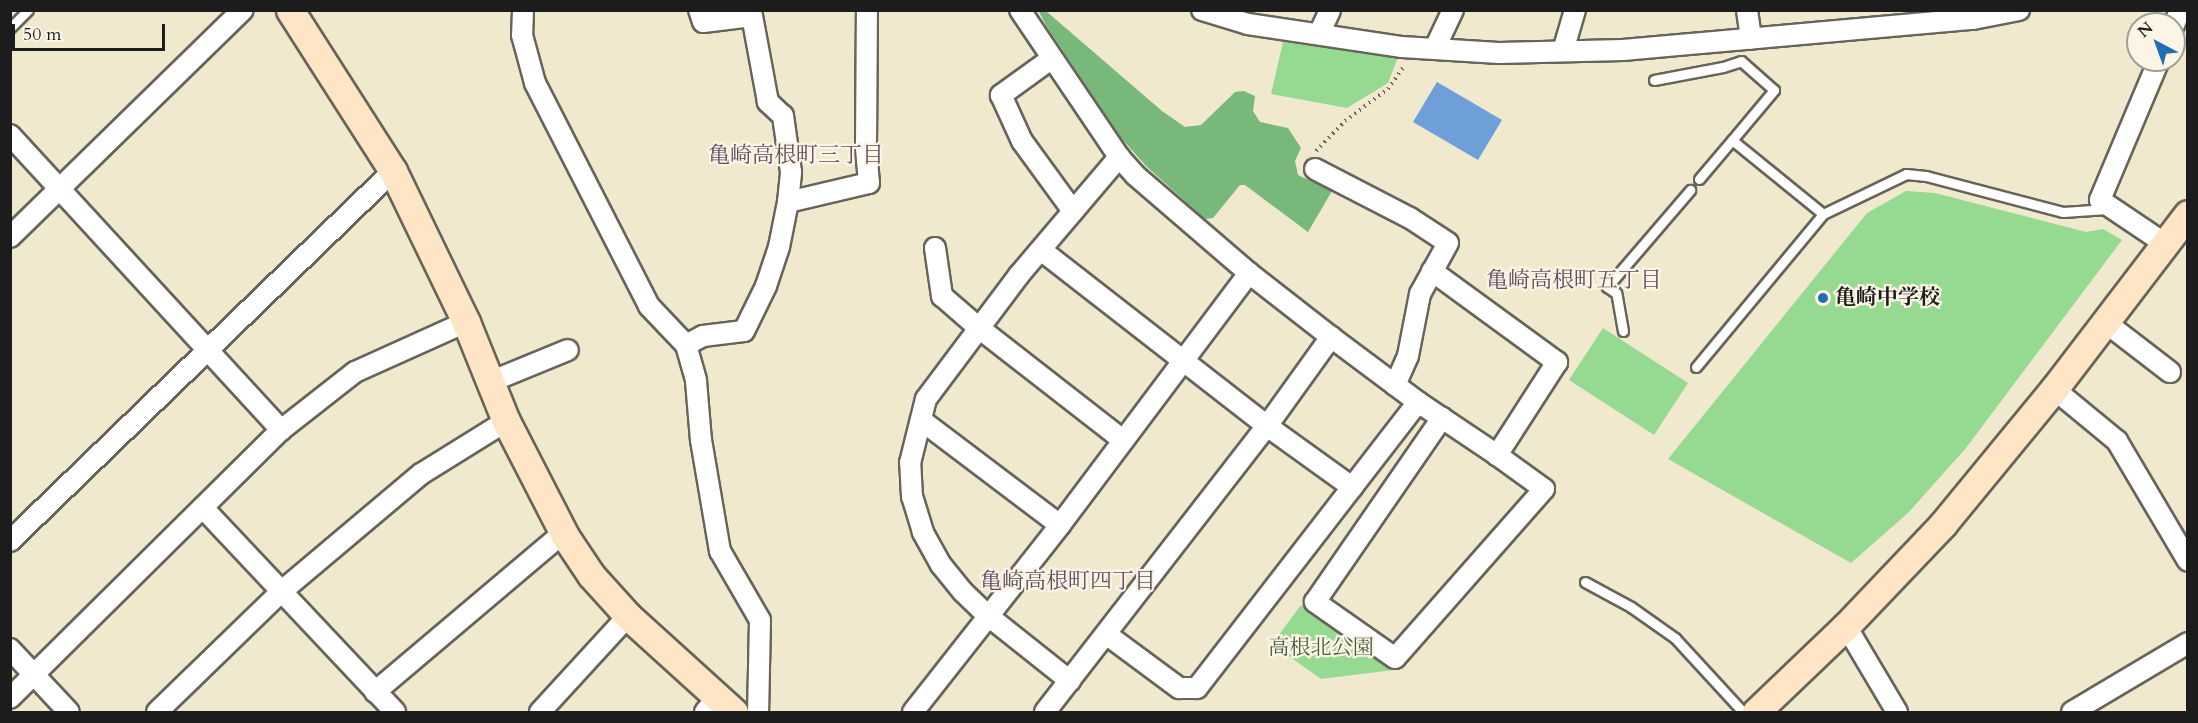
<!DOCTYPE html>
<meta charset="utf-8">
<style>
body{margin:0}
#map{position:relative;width:2198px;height:723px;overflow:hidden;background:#f1e9ce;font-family:Cardo,"Noto Serif JP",serif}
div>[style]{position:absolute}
.green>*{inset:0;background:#96d991}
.forest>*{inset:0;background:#78b97b}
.water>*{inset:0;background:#6f9fd9}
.path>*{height:4px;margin-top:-2px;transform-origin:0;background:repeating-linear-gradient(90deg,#67645a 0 1.5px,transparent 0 6px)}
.roads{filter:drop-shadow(2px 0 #67645a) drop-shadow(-2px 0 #67645a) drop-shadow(0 2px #67645a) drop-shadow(0 -2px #67645a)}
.lane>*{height:9px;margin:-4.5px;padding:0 4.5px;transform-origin:4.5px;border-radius:4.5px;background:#fff}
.street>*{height:20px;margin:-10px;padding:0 10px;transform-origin:10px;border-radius:10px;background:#fff}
.secondary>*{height:27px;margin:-13.5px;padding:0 13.5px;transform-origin:13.5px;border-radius:13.5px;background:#fde5c5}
.dots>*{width:16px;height:16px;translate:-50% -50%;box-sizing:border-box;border:3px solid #fcf5e5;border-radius:50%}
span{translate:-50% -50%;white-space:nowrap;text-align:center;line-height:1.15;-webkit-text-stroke:4.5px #fcf5e5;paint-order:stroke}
.poi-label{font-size:21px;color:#1c1c1c;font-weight:700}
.left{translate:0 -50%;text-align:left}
.park-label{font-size:21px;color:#475e45}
.neighbourhood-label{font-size:22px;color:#624f62}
.frame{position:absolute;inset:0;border:12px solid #1c1c1c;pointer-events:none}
.north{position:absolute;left:2126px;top:12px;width:60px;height:60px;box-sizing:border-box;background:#fcf5e5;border:2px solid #a29e95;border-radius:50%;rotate:319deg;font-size:16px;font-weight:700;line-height:24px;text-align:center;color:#1c1c1c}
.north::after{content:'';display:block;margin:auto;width:21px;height:27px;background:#1f6fb2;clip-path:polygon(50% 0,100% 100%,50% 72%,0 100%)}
.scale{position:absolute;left:12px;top:24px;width:153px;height:27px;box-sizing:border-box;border:3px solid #1c1c1c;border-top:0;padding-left:8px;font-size:18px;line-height:21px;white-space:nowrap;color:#1c1c1c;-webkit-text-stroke:4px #fcf5e5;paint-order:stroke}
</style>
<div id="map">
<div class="green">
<div style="clip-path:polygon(1283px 42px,1398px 57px,1388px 83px,1347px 108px,1271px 94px)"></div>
<div style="clip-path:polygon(1906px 191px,1935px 193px,2086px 232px,2103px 229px,2122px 240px,1966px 448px,1908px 513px,1851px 563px,1668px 459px,1867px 213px)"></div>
<div style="clip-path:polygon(1603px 328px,1688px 383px,1654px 435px,1569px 380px)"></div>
<div style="clip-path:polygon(1301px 605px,1393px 670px,1321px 679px,1272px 644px)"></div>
</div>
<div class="forest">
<div style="clip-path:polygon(1046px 11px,1162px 111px,1185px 127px,1201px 125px,1235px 92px,1244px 91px,1255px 96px,1253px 111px,1260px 122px,1288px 128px,1301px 148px,1295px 161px,1298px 175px,1332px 191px,1308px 232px,1245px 185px,1240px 185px,1213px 218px,1205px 219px,1146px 166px,1122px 139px,1047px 27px,1039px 12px)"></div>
</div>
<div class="water">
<div style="clip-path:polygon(1437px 82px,1502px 120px,1478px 160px,1413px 122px)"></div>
</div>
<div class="path">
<div style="left:1316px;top:151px;width:42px;rotate:-46deg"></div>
<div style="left:1345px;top:121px;width:54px;rotate:-36.7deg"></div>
<div style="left:1388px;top:89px;width:29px;rotate:-55deg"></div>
</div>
<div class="roads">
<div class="lane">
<div style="left:10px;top:28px;width:25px;rotate:-45deg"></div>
<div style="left:1654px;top:80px;width:70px;rotate:-10.7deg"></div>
<div style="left:1723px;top:67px;width:19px;rotate:-18deg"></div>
<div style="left:1741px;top:61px;width:44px;rotate:41.3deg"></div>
<div style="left:1774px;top:90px;width:65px;rotate:130deg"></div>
<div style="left:1699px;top:179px;width:51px;rotate:-49.8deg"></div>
<div style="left:1732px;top:140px;width:117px;rotate:39.1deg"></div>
<div style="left:1823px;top:214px;width:92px;rotate:-25.7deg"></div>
<div style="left:1906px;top:174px;width:20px;rotate:6deg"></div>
<div style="left:1926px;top:176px;width:142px;rotate:14.7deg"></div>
<div style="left:2063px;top:212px;width:44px;rotate:-3.9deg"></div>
<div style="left:1623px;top:331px;width:39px;rotate:-100deg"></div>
<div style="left:1616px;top:293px;width:11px;rotate:-146deg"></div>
<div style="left:1607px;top:287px;width:128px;rotate:-49.4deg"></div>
<div style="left:1696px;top:367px;width:199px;rotate:-50.3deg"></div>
<div style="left:1585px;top:582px;width:52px;rotate:28.5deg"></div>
<div style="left:1631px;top:607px;width:54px;rotate:35.2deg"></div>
<div style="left:1675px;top:638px;width:100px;rotate:47.4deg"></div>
</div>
<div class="street">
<div style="left:523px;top:10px;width:25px;rotate:92deg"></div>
<div style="left:522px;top:35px;width:50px;rotate:74.8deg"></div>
<div style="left:535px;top:83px;width:250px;rotate:62.9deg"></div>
<div style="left:649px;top:306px;width:54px;rotate:46.5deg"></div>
<div style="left:686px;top:345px;width:37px;rotate:74deg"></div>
<div style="left:696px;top:381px;width:59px;rotate:85.2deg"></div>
<div style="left:701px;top:440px;width:113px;rotate:80.3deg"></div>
<div style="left:720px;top:551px;width:80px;rotate:59.9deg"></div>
<div style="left:760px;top:620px;width:92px;rotate:91.2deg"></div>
<div style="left:1020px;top:10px;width:177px;rotate:56deg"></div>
<div style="left:1119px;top:157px;width:24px;rotate:48deg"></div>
<div style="left:1135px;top:175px;width:150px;rotate:40.7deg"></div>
<div style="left:1249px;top:273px;width:104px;rotate:38deg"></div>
<div style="left:1331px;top:337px;width:109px;rotate:36.8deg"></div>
<div style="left:1418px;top:402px;width:29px;rotate:34deg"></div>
<div style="left:1442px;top:418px;width:66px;rotate:33.9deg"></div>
<div style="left:1497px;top:455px;width:58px;rotate:35.9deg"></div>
<div style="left:1544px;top:489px;width:225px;rotate:131.4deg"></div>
<div style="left:1395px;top:658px;width:98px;rotate:-145deg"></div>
<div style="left:1315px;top:602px;width:224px;rotate:-55.4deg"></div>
<div style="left:1202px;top:10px;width:48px;rotate:16.9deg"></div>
<div style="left:1248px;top:24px;width:156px;rotate:8.5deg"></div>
<div style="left:1402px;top:47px;width:97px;rotate:3.5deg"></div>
<div style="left:1499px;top:53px;width:124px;rotate:-1.4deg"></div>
<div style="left:1623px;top:50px;width:351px;rotate:-5.1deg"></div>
<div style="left:1973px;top:19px;width:47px;rotate:-11.1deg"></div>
<div style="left:1747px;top:10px;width:29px;rotate:82deg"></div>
<div style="left:2174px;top:25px;width:16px;rotate:-68deg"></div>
<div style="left:1319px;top:34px;width:26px;rotate:-65deg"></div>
<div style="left:1435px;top:48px;width:42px;rotate:-64.7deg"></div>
<div style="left:1563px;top:51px;width:43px;rotate:-73.7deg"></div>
<div style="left:1051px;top:59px;width:62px;rotate:144.2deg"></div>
<div style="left:1001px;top:95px;width:51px;rotate:65.5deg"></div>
<div style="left:1022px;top:141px;width:87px;rotate:53.9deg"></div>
<div style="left:2159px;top:60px;width:152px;rotate:112.9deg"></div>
<div style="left:2100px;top:200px;width:77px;rotate:33.9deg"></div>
<div style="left:10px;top:135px;width:401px;rotate:47.4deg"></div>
<div style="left:1315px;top:169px;width:107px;rotate:27.3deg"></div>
<div style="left:1410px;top:218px;width:45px;rotate:33.3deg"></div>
<div style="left:1448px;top:243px;width:58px;rotate:118.8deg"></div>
<div style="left:1420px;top:294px;width:63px;rotate:101deg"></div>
<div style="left:1408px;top:356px;width:32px;rotate:114deg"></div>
<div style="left:788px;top:202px;width:83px;rotate:-13.2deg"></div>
<div style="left:869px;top:183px;width:37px;rotate:-95deg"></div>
<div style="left:866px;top:146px;width:136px;rotate:-89.6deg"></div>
<div style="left:10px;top:237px;width:325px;rotate:-44.3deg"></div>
<div style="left:935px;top:248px;width:49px;rotate:81.7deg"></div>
<div style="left:942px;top:296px;width:49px;rotate:40.9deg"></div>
<div style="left:979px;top:328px;width:182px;rotate:37.9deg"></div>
<div style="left:1041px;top:250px;width:286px;rotate:37.9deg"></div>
<div style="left:1267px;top:426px;width:105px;rotate:35.7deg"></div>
<div style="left:1432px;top:271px;width:155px;rotate:36.1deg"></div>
<div style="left:1557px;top:362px;width:111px;rotate:122.8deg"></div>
<div style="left:2105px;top:322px;width:82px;rotate:37.6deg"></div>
<div style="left:686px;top:345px;width:19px;rotate:-28deg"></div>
<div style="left:703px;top:336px;width:41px;rotate:-7deg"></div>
<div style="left:744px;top:331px;width:50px;rotate:-63.9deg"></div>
<div style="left:766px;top:286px;width:41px;rotate:-71.6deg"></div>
<div style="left:779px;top:247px;width:46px;rotate:-78.7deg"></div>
<div style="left:788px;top:202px;width:30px;rotate:-84deg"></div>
<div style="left:791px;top:172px;width:57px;rotate:-98.1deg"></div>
<div style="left:783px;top:116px;width:21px;rotate:-137deg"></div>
<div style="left:768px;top:102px;width:87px;rotate:-100.5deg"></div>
<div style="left:752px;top:16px;width:49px;rotate:173deg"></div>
<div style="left:703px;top:22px;width:13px;rotate:-108deg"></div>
<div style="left:490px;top:382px;width:84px;rotate:-22.3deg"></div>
<div style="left:2054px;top:389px;width:82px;rotate:39.5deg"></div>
<div style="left:2117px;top:441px;width:139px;rotate:59.4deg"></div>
<div style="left:921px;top:420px;width:174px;rotate:37.1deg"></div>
<div style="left:203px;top:508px;width:280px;rotate:46.7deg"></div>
<div style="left:10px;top:541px;width:533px;rotate:-44.01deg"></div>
<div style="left:1846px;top:626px;width:100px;rotate:59.3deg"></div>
<div style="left:1106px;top:634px;width:91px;rotate:36.5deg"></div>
<div style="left:1179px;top:688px;width:18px"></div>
<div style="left:1197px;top:688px;width:361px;rotate:-52.3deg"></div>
<div style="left:10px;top:649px;width:86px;rotate:46.9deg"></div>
<div style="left:1070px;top:681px;width:106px;rotate:-141.5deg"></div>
<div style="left:987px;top:615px;width:33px;rotate:-136deg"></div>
<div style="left:963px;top:592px;width:35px;rotate:-129deg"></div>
<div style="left:941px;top:565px;width:38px;rotate:-119deg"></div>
<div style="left:923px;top:532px;width:37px;rotate:-107deg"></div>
<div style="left:912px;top:497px;width:34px;rotate:-93deg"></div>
<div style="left:910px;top:463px;width:66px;rotate:-76deg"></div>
<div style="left:926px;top:399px;width:155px;rotate:-53.1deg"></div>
<div style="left:1019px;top:275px;width:155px;rotate:-49.7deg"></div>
<div style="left:375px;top:692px;width:246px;rotate:-40.2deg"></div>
<div style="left:10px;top:698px;width:381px;rotate:-44.7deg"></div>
<div style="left:281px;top:430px;width:94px;rotate:-38.1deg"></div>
<div style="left:355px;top:372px;width:122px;rotate:-24.2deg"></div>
<div style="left:157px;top:712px;width:174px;rotate:-44.1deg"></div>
<div style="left:282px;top:591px;width:182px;rotate:-40.1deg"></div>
<div style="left:421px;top:474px;width:100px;rotate:-31.9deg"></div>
<div style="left:540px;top:712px;width:130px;rotate:-47.5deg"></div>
<div style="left:705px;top:712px;width:18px;rotate:-49deg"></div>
<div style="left:913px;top:712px;width:238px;rotate:-51.8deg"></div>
<div style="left:1060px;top:525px;width:315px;rotate:-53.1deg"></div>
<div style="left:1045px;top:712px;width:362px;rotate:-52.2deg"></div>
<div style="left:1267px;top:426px;width:110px;rotate:-54.3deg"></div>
<div style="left:2072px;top:712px;width:135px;rotate:-30.7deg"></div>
</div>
<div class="secondary">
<div style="left:290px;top:10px;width:191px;rotate:57.4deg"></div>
<div style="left:393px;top:171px;width:168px;rotate:64.2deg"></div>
<div style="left:466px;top:322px;width:107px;rotate:68deg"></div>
<div style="left:506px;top:421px;width:129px;rotate:62.8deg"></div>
<div style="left:565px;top:536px;width:47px;rotate:56.3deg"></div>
<div style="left:591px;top:575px;width:55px;rotate:47.9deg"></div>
<div style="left:628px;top:616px;width:143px;rotate:42.2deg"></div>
<div style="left:1756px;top:712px;width:124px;rotate:-43.7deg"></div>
<div style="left:1846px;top:626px;width:141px;rotate:-46.4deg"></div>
<div style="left:1943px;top:524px;width:175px;rotate:-50.6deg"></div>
<div style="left:2054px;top:389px;width:220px;rotate:-52.6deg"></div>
</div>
</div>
<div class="dots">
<div style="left:1823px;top:298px;background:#1f6fb2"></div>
</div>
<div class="poi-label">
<span class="left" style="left:1835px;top:298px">亀崎中学校</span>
</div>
<div class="park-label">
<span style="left:1321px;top:648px">高根北公園</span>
</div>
<div class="neighbourhood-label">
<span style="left:796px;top:156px">亀崎高根町三丁目</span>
<span style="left:1574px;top:281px">亀崎高根町五丁目</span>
<span style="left:1068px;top:582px">亀崎高根町四丁目</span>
</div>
<div class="frame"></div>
<div class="north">N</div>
<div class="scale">50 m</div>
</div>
